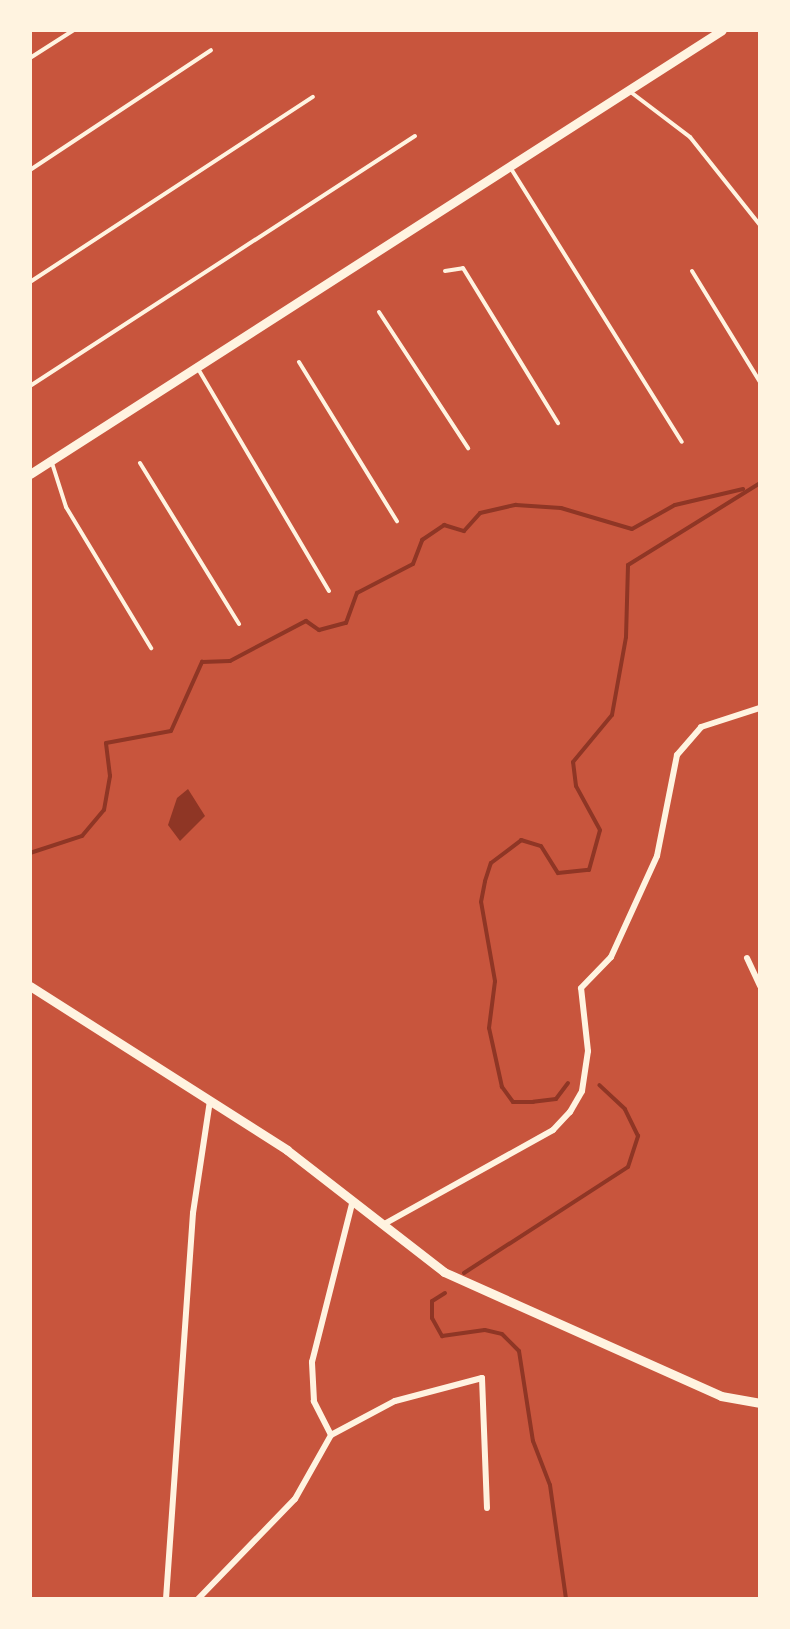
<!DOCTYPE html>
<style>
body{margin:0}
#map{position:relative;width:790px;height:1629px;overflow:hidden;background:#c8553d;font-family:"Noto Sans",sans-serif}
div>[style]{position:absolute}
.water>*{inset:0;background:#8f3625}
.stream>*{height:4px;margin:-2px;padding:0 2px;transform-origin:2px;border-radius:2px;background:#8f3625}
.service>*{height:4px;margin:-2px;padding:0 2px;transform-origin:2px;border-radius:2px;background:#fff3e0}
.minor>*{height:6px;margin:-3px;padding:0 3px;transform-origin:3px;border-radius:3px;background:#fff3e0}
.tertiary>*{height:9px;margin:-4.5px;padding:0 4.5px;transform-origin:4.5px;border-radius:4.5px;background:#fff3e0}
span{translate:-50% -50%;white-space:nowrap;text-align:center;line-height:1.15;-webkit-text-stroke:8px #fff3e0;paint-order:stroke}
.frame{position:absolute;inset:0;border:32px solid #fff3e0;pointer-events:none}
</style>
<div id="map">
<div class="water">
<div style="clip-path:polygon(188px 789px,205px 816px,180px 841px,168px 825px,177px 798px)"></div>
</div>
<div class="stream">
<div style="left:30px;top:853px;width:55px;rotate:-18.1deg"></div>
<div style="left:82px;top:836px;width:34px;rotate:-50deg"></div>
<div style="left:104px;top:810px;width:35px;rotate:-80deg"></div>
<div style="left:110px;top:776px;width:33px;rotate:-97deg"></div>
<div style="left:106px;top:743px;width:66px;rotate:-10.5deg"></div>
<div style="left:171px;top:731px;width:76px;rotate:-65.8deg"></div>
<div style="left:202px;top:662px;width:28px;rotate:-2deg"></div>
<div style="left:230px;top:661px;width:86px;rotate:-27.8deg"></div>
<div style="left:306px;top:621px;width:16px;rotate:35deg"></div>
<div style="left:319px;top:630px;width:28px;rotate:-15deg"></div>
<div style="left:346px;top:623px;width:32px;rotate:-70deg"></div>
<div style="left:357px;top:593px;width:63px;rotate:-27.4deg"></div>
<div style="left:413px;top:564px;width:26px;rotate:-69deg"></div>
<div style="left:422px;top:540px;width:27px;rotate:-34deg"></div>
<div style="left:444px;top:525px;width:21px;rotate:17deg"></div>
<div style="left:464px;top:531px;width:24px;rotate:-48deg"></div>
<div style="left:480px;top:513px;width:37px;rotate:-13deg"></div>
<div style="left:516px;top:505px;width:45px;rotate:3.8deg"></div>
<div style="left:561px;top:508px;width:74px;rotate:16.5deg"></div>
<div style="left:632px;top:529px;width:49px;rotate:-29.2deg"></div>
<div style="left:675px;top:505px;width:70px;rotate:-13.2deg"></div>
<div style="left:568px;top:1083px;width:20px;rotate:127deg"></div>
<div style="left:556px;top:1099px;width:23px;rotate:173deg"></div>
<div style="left:533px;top:1102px;width:20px;rotate:180deg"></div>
<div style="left:513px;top:1102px;width:19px;rotate:-126deg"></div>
<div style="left:502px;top:1087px;width:60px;rotate:-102.4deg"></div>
<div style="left:489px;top:1028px;width:47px;rotate:-82.7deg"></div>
<div style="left:495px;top:981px;width:80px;rotate:-100deg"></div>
<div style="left:481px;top:902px;width:21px;rotate:-79deg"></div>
<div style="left:485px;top:881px;width:19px;rotate:-72deg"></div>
<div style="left:491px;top:863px;width:38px;rotate:-37deg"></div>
<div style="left:521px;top:840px;width:21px;rotate:17deg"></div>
<div style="left:541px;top:846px;width:32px;rotate:58deg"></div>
<div style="left:558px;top:873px;width:31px;rotate:-6deg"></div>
<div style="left:589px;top:870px;width:41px;rotate:-74.6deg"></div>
<div style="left:600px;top:830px;width:50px;rotate:-118.6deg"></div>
<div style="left:576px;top:786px;width:24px;rotate:-97deg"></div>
<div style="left:573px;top:762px;width:61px;rotate:-50.3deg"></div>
<div style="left:612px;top:715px;width:79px;rotate:-79.8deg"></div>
<div style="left:626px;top:637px;width:72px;rotate:-88.4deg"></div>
<div style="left:628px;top:565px;width:155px;rotate:-31.8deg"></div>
<div style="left:464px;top:1273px;width:195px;rotate:-32.9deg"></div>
<div style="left:628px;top:1167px;width:33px;rotate:-72deg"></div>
<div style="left:638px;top:1136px;width:30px;rotate:-116deg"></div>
<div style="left:625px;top:1109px;width:35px;rotate:-137deg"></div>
<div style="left:445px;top:1293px;width:15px;rotate:148deg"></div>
<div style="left:432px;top:1301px;width:17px;rotate:90deg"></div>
<div style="left:432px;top:1318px;width:21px;rotate:61deg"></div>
<div style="left:442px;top:1336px;width:43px;rotate:-7.9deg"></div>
<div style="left:485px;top:1330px;width:17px;rotate:13deg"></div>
<div style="left:502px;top:1334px;width:24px;rotate:45deg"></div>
<div style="left:519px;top:1351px;width:91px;rotate:81.2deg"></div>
<div style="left:533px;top:1441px;width:47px;rotate:68.9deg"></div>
<div style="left:550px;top:1485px;width:115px;rotate:82deg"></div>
</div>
<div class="service">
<div style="left:30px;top:58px;width:52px;rotate:-32.5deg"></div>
<div style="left:628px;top:90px;width:78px;rotate:37.2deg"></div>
<div style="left:690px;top:137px;width:112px;rotate:51.5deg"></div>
<div style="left:510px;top:167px;width:324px;rotate:58deg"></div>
<div style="left:30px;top:170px;width:217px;rotate:-33.5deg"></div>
<div style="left:445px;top:271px;width:18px;rotate:-9deg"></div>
<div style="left:463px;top:268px;width:182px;rotate:58.5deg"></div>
<div style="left:692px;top:271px;width:130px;rotate:58.5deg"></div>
<div style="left:30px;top:282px;width:338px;rotate:-33.2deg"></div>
<div style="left:379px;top:312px;width:163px;rotate:56.8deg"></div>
<div style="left:299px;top:362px;width:187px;rotate:58.4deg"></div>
<div style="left:197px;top:367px;width:260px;rotate:59.5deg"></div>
<div style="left:30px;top:386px;width:459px;rotate:-33deg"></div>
<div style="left:52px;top:463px;width:46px;rotate:72.3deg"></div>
<div style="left:66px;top:507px;width:165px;rotate:58.9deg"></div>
<div style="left:140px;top:463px;width:189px;rotate:58.4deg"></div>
</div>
<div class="minor">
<div style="left:747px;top:958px;width:31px;rotate:65deg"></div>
<div style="left:386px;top:1223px;width:191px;rotate:-29.1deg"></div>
<div style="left:553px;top:1130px;width:25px;rotate:-47deg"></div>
<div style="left:570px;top:1112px;width:24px;rotate:-60deg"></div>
<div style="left:582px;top:1091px;width:40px;rotate:-81.5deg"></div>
<div style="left:588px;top:1051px;width:63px;rotate:-96.3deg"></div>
<div style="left:581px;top:988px;width:43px;rotate:-45.9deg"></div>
<div style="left:611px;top:957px;width:111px;rotate:-65.5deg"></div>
<div style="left:657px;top:856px;width:103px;rotate:-78.8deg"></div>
<div style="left:677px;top:755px;width:37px;rotate:-49deg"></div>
<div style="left:701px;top:727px;width:62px;rotate:-17.9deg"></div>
<div style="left:331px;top:1435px;width:72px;rotate:-28deg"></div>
<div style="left:395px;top:1401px;width:90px;rotate:-14.8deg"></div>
<div style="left:482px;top:1378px;width:130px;rotate:87.8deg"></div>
<div style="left:166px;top:1599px;width:387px;rotate:-86deg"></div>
<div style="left:193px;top:1213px;width:114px;rotate:-81.4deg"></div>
<div style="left:198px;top:1599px;width:139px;rotate:-45.9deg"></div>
<div style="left:295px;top:1499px;width:73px;rotate:-60.6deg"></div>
<div style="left:331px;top:1435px;width:38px;rotate:-117deg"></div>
<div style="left:314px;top:1401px;width:39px;rotate:-93deg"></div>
<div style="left:312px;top:1362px;width:167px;rotate:-75.8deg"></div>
</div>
<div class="tertiary">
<div style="left:30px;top:474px;width:822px;rotate:-32.68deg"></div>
<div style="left:30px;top:986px;width:305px;rotate:32.5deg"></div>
<div style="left:287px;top:1150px;width:199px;rotate:37.8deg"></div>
<div style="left:444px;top:1272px;width:303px;rotate:24.1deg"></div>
<div style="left:721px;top:1396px;width:40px;rotate:10deg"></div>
</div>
<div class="frame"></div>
</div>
